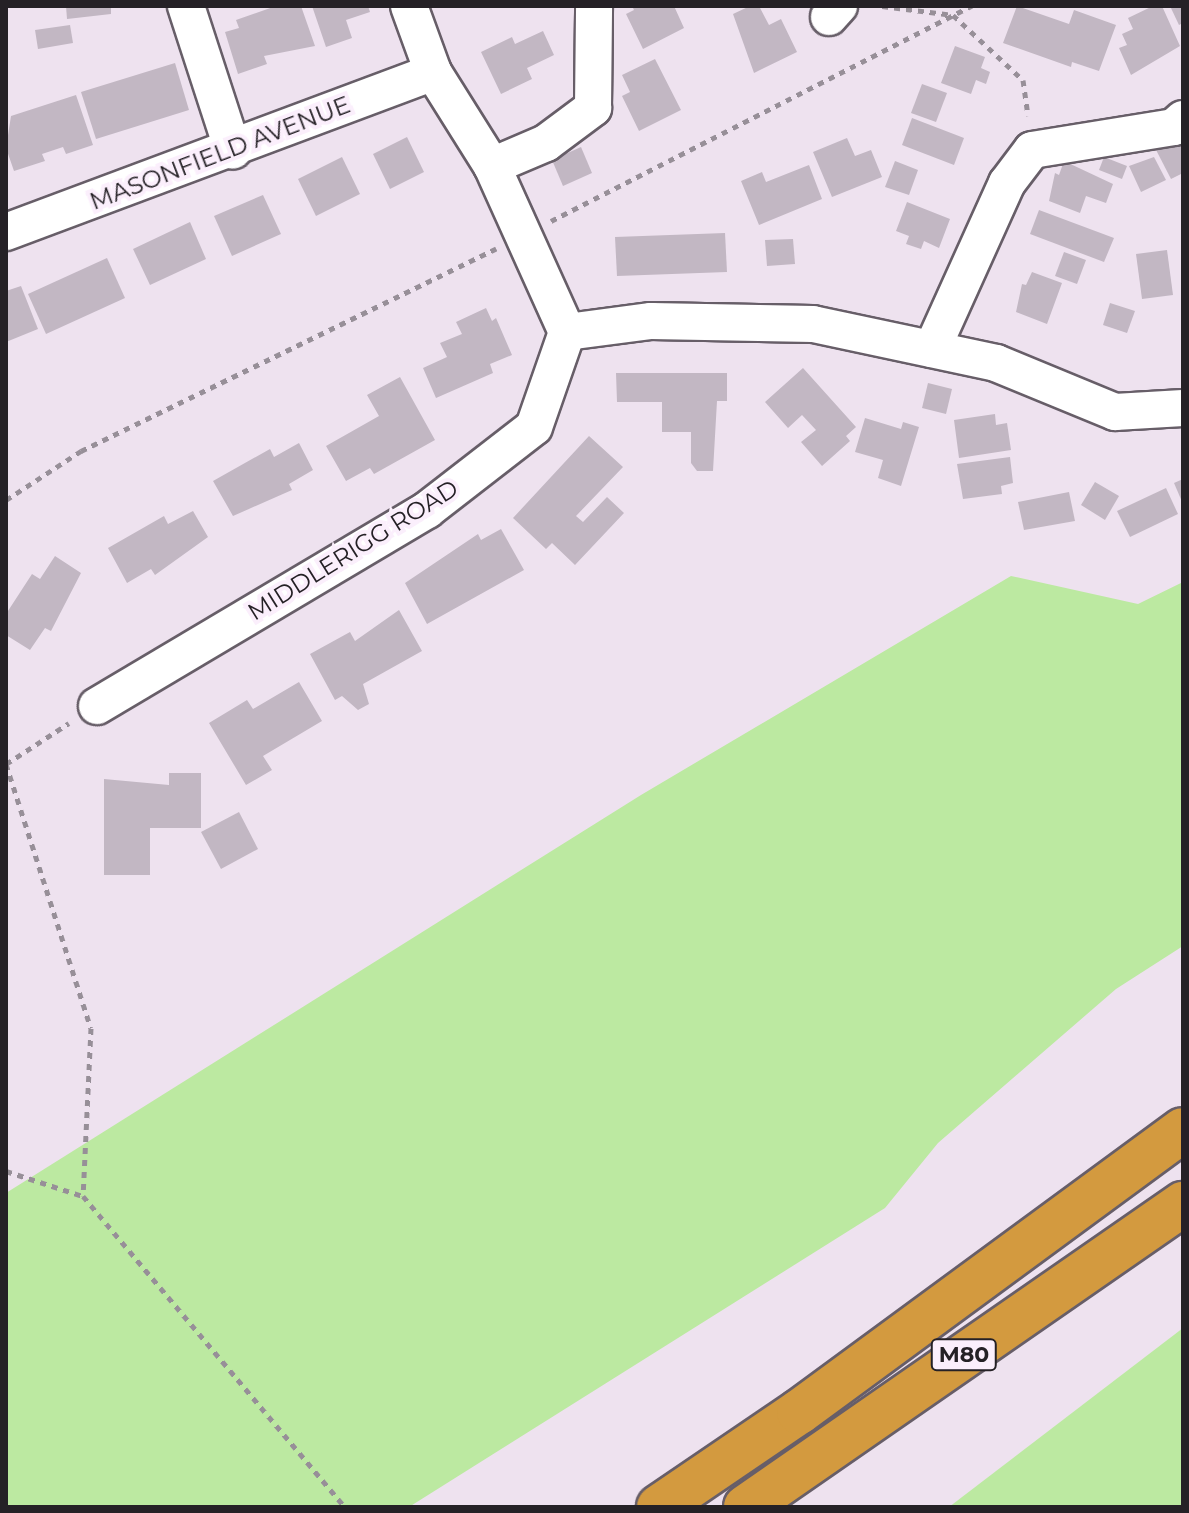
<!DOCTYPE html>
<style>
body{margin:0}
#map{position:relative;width:1189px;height:1513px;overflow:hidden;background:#eee2ef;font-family:Montserrat,sans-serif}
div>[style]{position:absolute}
.green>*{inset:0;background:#bce9a1}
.building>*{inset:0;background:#c2b7c3}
.path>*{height:5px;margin-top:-2.5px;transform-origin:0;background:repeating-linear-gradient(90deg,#978f98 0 6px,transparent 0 12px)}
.roads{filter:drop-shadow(2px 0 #675e68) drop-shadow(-2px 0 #675e68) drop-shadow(0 2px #675e68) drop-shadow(0 -2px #675e68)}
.minor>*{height:36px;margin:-18px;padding:0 18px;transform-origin:18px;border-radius:18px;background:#fff}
.highway>*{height:44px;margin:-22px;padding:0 22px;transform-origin:22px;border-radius:22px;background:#d39a3f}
span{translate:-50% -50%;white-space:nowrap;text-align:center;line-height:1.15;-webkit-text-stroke:8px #fbeffc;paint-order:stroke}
.shield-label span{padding:2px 6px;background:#fbeffc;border:2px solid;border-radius:6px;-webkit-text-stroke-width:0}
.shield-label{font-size:22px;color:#252126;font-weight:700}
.street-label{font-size:24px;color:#252126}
.frame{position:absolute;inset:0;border:8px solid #252126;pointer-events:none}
</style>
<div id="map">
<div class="green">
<div style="clip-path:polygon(1011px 576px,1138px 604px,1183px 582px,1183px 946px,1116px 989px,938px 1143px,885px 1208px,409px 1507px,6px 1507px,6px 1193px,641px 795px)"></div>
<div style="clip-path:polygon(1183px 1328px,1183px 1507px,949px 1507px)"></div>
</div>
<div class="building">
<div style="clip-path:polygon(66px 6px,111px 6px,111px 14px,67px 19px)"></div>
<div style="clip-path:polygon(276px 6px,301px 6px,315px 46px,264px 56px,267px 64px,238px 74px,225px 32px,239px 28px,236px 20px)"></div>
<div style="clip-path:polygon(312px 6px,368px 6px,370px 12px,346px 20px,352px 38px,326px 47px)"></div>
<div style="clip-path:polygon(632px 6px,674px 6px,684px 28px,643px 49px,626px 14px,634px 10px)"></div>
<div style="clip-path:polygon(750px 6px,759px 6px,769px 25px,781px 19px,797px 52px,754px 73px,733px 14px)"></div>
<div style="clip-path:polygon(1017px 6px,1069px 24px,1074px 10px,1116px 25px,1099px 71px,1072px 62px,1071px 67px,1003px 43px)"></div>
<div style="clip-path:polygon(1153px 6px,1162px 6px,1180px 46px,1131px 75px,1119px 48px,1127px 45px,1122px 34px,1133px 29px,1128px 18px)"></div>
<div style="clip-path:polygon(1170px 6px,1183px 6px,1183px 23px,1179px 25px)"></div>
<div style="clip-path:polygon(70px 25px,73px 43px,38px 49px,35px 30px)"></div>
<div style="clip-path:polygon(543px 31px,554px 55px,527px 68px,532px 79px,501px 94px,481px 52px,512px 37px,515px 44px)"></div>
<div style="clip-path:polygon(955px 46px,985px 57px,981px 68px,990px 72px,986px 84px,976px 80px,971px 94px,941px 83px)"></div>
<div style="clip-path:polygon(655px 59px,681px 110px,639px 131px,622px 96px,630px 92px,622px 75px)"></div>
<div style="clip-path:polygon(175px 63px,189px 110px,96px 139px,81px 92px)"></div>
<div style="clip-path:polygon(922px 84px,947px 93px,936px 122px,911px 113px)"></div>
<div style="clip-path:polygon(76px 95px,93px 145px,66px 154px,63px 147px,42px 154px,45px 161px,14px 171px,6px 148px,11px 116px)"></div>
<div style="clip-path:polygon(912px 118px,964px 138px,954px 165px,902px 145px)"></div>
<div style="clip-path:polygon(1183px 129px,1183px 173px,1171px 179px,1153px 144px)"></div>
<div style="clip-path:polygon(407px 137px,424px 172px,390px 189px,373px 154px)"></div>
<div style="clip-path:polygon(847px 138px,855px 156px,871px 150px,882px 177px,832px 197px,813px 152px)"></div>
<div style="clip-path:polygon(581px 147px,592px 173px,563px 186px,552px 160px)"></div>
<div style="clip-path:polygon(342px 157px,360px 194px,316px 216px,298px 179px)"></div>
<div style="clip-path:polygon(1104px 157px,1127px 166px,1122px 179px,1099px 170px)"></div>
<div style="clip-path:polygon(1154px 157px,1166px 180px,1141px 192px,1129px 166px)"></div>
<div style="clip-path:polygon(895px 161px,918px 170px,909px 195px,885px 187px)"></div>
<div style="clip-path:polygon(1064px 161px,1113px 184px,1106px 203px,1086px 196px,1080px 213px,1049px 201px,1055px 173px,1059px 175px)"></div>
<div style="clip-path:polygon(809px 165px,822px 199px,759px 225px,741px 181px,762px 172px,766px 182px)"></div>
<div style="clip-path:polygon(263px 195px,281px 234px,232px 256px,214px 216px)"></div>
<div style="clip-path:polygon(907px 202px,950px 219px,939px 248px,924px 241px,921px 249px,906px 244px,909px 236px,896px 231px)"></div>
<div style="clip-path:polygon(1039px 210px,1114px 238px,1104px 262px,1030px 234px)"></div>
<div style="clip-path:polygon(190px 222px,206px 259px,150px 285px,133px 249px)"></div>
<div style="clip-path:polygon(725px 233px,727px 272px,617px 276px,615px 237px)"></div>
<div style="clip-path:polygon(793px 239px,795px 264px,767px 266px,765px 240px)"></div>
<div style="clip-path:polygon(1167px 250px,1173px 295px,1142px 299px,1136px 254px)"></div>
<div style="clip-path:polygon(1064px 252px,1086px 260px,1077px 284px,1055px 276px)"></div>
<div style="clip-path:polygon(107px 258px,125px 298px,46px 334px,28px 294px)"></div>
<div style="clip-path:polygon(1032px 272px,1062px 283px,1047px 324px,1016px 312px,1022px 284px,1026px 285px)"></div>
<div style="clip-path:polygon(21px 286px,38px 329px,6px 342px,6px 291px)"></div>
<div style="clip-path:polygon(1110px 303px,1135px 311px,1127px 333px,1103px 325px)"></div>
<div style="clip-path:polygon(486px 308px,492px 321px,496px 318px,512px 355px,490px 364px,493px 373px,436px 398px,423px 368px,447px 357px,440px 343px,462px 334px,456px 322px)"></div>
<div style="clip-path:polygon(803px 368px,856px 427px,846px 436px,850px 441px,822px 466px,801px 442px,816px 430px,802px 415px,788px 428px,765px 402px)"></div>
<div style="clip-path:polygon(616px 373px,727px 373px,727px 401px,717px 401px,713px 471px,697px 471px,691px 463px,691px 432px,662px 432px,662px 402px,617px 402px)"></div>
<div style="clip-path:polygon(400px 377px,435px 440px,374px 474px,370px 468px,346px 481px,326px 446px,379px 416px,367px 395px)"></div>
<div style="clip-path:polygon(928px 383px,952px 389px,946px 414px,922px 408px)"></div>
<div style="clip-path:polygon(995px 414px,996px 425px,1007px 423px,1011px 450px,959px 458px,954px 420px)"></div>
<div style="clip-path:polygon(865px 418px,901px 429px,903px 422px,919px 427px,901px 486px,878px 478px,883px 460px,855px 452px)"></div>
<div style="clip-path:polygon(589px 436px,623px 467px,576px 516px,583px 522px,607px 497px,624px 513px,575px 565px,552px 543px,546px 549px,513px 518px)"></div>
<div style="clip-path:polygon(299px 443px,313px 470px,289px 484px,292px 490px,233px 516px,213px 481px,270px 449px,274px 457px)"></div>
<div style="clip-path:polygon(1010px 457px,1013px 483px,1001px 486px,1002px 494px,963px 499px,957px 464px)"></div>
<div style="clip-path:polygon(1183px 479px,1183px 504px,1174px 483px)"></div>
<div style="clip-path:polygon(1095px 482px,1119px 496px,1105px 520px,1081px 505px)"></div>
<div style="clip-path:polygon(1166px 488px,1178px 514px,1130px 537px,1117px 511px)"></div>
<div style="clip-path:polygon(1069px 492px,1075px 521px,1024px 530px,1018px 502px)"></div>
<div style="clip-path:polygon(193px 511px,208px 537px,155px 575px,151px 569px,127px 583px,108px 548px,164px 516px,168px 524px)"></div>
<div style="clip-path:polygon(501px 529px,524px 570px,427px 624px,405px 583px,478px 534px,481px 540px)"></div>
<div style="clip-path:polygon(55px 556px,81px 573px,51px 631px,45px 628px,30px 650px,6px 635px,6px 614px,32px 574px,40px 579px)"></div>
<div style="clip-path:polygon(399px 610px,422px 651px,363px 684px,369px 704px,358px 710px,342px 696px,335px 700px,310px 654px,350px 632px,355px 641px)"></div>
<div style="clip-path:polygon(299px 682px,322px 721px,263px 756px,272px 770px,246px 785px,209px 723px,247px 700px,253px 709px)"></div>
<div style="clip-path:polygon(169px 773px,201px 773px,201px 828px,150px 828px,150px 875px,104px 875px,104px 779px,169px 785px)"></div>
<div style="clip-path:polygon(239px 812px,258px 849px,221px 869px,201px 832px)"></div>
</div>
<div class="path">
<div style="left:882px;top:6px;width:72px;rotate:7.2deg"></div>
<div style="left:953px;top:15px;width:96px;rotate:42.9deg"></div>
<div style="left:1023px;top:80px;width:36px;rotate:82deg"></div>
<div style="left:551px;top:221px;width:473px;rotate:-27.1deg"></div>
<div style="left:6px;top:500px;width:90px;rotate:-33.2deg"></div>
<div style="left:81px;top:451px;width:462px;rotate:-26deg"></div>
<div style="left:6px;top:764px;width:277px;rotate:72.2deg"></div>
<div style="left:91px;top:1028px;width:168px;rotate:92.7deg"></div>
<div style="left:6px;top:764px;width:75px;rotate:-33.1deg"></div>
<div style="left:6px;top:1171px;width:81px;rotate:18deg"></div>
<div style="left:83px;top:1196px;width:407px;rotate:49.9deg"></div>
</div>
<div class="roads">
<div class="minor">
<div style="left:186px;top:6px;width:152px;rotate:72deg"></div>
<div style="left:829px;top:17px;width:15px;rotate:-48deg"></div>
<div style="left:492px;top:166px;width:59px;rotate:-23.1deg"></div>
<div style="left:546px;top:143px;width:59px;rotate:-36.7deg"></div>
<div style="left:593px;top:108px;width:102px;rotate:-89.4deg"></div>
<div style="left:6px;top:232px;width:456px;rotate:-20.5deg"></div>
<div style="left:567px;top:332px;width:85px;rotate:-7.5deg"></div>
<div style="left:651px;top:321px;width:162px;rotate:1.1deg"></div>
<div style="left:813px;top:324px;width:187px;rotate:12deg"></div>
<div style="left:996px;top:363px;width:129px;rotate:22.4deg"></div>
<div style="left:1115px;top:412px;width:68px;rotate:-3.4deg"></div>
<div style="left:932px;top:349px;width:182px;rotate:-65.7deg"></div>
<div style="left:1007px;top:183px;width:41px;rotate:-52.9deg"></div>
<div style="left:1032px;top:150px;width:144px;rotate:-9.2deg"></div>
<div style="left:1174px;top:127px;width:12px;rotate:-42deg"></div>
<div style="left:97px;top:706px;width:384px;rotate:-30.7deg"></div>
<div style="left:427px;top:510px;width:135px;rotate:-37.8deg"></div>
<div style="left:534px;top:427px;width:101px;rotate:-70.8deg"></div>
<div style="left:567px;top:332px;width:182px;rotate:-114.3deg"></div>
<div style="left:492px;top:166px;width:111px;rotate:-122.1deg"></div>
<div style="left:433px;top:72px;width:70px;rotate:-110deg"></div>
</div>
<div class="highway">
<div style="left:659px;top:1507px;width:169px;rotate:-34.2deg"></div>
<div style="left:799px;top:1412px;width:476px;rotate:-36.3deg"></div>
<div style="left:746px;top:1507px;width:532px;rotate:-34.74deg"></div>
</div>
</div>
<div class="shield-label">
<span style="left:964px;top:1355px">M80</span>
</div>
<div class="street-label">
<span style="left:220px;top:153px;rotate:-21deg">MASONFIELD AVENUE</span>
<span style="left:353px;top:550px;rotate:-32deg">MIDDLERIGG ROAD</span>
</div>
<div class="frame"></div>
</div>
